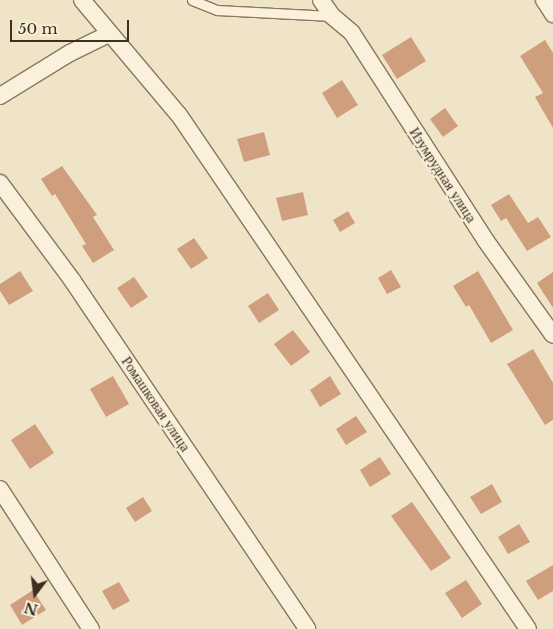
<!DOCTYPE html>
<meta charset="utf-8">
<style>
body{margin:0}
#map{position:relative;width:553px;height:629px;overflow:hidden;background:#f0e4c8;font-family:"Libre Baskerville",serif}
div>[style]{position:absolute}
.building>*{inset:0;background:#cf9f7d}
.roads{filter:drop-shadow(1px 0 #8d765c) drop-shadow(-1px 0 #8d765c) drop-shadow(0 1px #8d765c) drop-shadow(0 -1px #8d765c)}
.lane>*{height:9px;margin:-4.5px;padding:0 4.5px;transform-origin:4.5px;border-radius:4.5px;background:#faf1dc}
.street>*{height:16px;margin:-8px;padding:0 8px;transform-origin:8px;border-radius:8px;background:#faf1dc}
span{translate:-50% -50%;white-space:nowrap;text-align:center;line-height:1.15;-webkit-text-stroke:4px #f7eed8;paint-order:stroke}
.street-label{font-size:14px;color:#3d2e20}
.north{position:absolute;left:10px;top:569px;width:50px;height:50px;-webkit-text-stroke:4px #f7eed8;paint-order:stroke;rotate:195deg;font-size:14px;font-weight:700;line-height:20px;text-align:center;color:#3d2e20}
.north::after{content:'';display:block;margin:auto;width:18px;height:22px;background:#3d2e20;clip-path:polygon(50% 0,100% 100%,50% 72%,0 100%)}
.scale{position:absolute;left:10px;top:20px;width:119px;height:22px;box-sizing:border-box;border:2px solid #3d2e20;border-top:0;padding-left:6px;font-size:15px;line-height:18px;white-space:nowrap;color:#3d2e20;-webkit-text-stroke:4px #f7eed8;paint-order:stroke}
</style>
<div id="map">
<div class="building">
<div style="clip-path:polygon(411px 37px,426px 61px,397px 79px,382px 55px)"></div>
<div style="clip-path:polygon(545px 40px,553px 53px,553px 128px,535px 97px,543px 93px,520px 56px)"></div>
<div style="clip-path:polygon(342px 80px,358px 105px,337px 118px,322px 93px)"></div>
<div style="clip-path:polygon(445px 108px,458px 126px,443px 137px,430px 119px)"></div>
<div style="clip-path:polygon(264px 132px,270px 155px,244px 162px,237px 139px)"></div>
<div style="clip-path:polygon(62px 166px,97px 215px,93px 217px,114px 250px,93px 263px,82px 246px,86px 244px,55px 194px,52px 196px,41px 179px)"></div>
<div style="clip-path:polygon(303px 192px,308px 215px,282px 221px,276px 198px)"></div>
<div style="clip-path:polygon(509px 194px,528px 223px,538px 217px,551px 237px,527px 251px,506px 218px,501px 221px,491px 205px)"></div>
<div style="clip-path:polygon(348px 211px,355px 223px,340px 232px,333px 220px)"></div>
<div style="clip-path:polygon(194px 238px,208px 258px,191px 269px,177px 249px)"></div>
<div style="clip-path:polygon(391px 270px,401px 287px,387px 294px,378px 278px)"></div>
<div style="clip-path:polygon(20px 271px,33px 291px,9px 305px,0 291px,0 284px)"></div>
<div style="clip-path:polygon(478px 271px,513px 330px,491px 343px,469px 305px,466px 307px,453px 286px)"></div>
<div style="clip-path:polygon(553px 272px,553px 308px,537px 283px)"></div>
<div style="clip-path:polygon(134px 277px,148px 297px,131px 308px,117px 288px)"></div>
<div style="clip-path:polygon(268px 293px,279px 310px,259px 323px,248px 306px)"></div>
<div style="clip-path:polygon(293px 330px,310px 352px,291px 366px,274px 344px)"></div>
<div style="clip-path:polygon(533px 349px,553px 383px,553px 420px,545px 425px,507px 364px)"></div>
<div style="clip-path:polygon(113px 376px,129px 404px,106px 417px,90px 389px)"></div>
<div style="clip-path:polygon(330px 376px,341px 394px,320px 407px,310px 390px)"></div>
<div style="clip-path:polygon(356px 416px,367px 432px,346px 445px,336px 429px)"></div>
<div style="clip-path:polygon(35px 424px,54px 453px,30px 469px,11px 440px)"></div>
<div style="clip-path:polygon(380px 457px,391px 474px,370px 487px,360px 470px)"></div>
<div style="clip-path:polygon(492px 484px,502px 502px,481px 514px,470px 497px)"></div>
<div style="clip-path:polygon(143px 497px,152px 511px,135px 522px,126px 508px)"></div>
<div style="clip-path:polygon(412px 502px,451px 558px,431px 571px,391px 516px)"></div>
<div style="clip-path:polygon(519px 524px,530px 542px,508px 554px,498px 537px)"></div>
<div style="clip-path:polygon(553px 565px,553px 591px,538px 600px,526px 581px)"></div>
<div style="clip-path:polygon(466px 580px,482px 604px,462px 618px,445px 593px)"></div>
<div style="clip-path:polygon(119px 582px,130px 601px,113px 610px,102px 591px)"></div>
<div style="clip-path:polygon(33px 590px,46px 610px,22px 625px,10px 605px)"></div>
</div>
<div class="roads">
<div class="lane">
<div style="left:192px;top:0;width:27px;rotate:22deg"></div>
<div style="left:217px;top:10px;width:115px;rotate:3deg"></div>
</div>
<div class="street">
<div style="left:82px;top:0;width:150px;rotate:49.9deg"></div>
<div style="left:179px;top:115px;width:621px;rotate:55.82deg"></div>
<div style="left:321px;top:0;width:19px;rotate:55deg"></div>
<div style="left:332px;top:16px;width:26px;rotate:40deg"></div>
<div style="left:352px;top:33px;width:247px;rotate:57.2deg"></div>
<div style="left:486px;top:241px;width:115px;rotate:54.5deg"></div>
<div style="left:544px;top:0;width:17px;rotate:57deg"></div>
<div style="left:0;top:96px;width:82px;rotate:-31.6deg"></div>
<div style="left:70px;top:53px;width:43px;rotate:-26deg"></div>
<div style="left:0;top:183px;width:121px;rotate:53.4deg"></div>
<div style="left:72px;top:280px;width:421px;rotate:56deg"></div>
<div style="left:0;top:489px;width:167px;rotate:57deg"></div>
</div>
</div>
<div class="street-label">
<span style="left:443px;top:175px;rotate:57deg">Изумрудная улица</span>
<span style="left:156px;top:404px;rotate:56deg">Ромашковая улица</span>
</div>
<div class="north">N</div>
<div class="scale">50 m</div>
</div>
